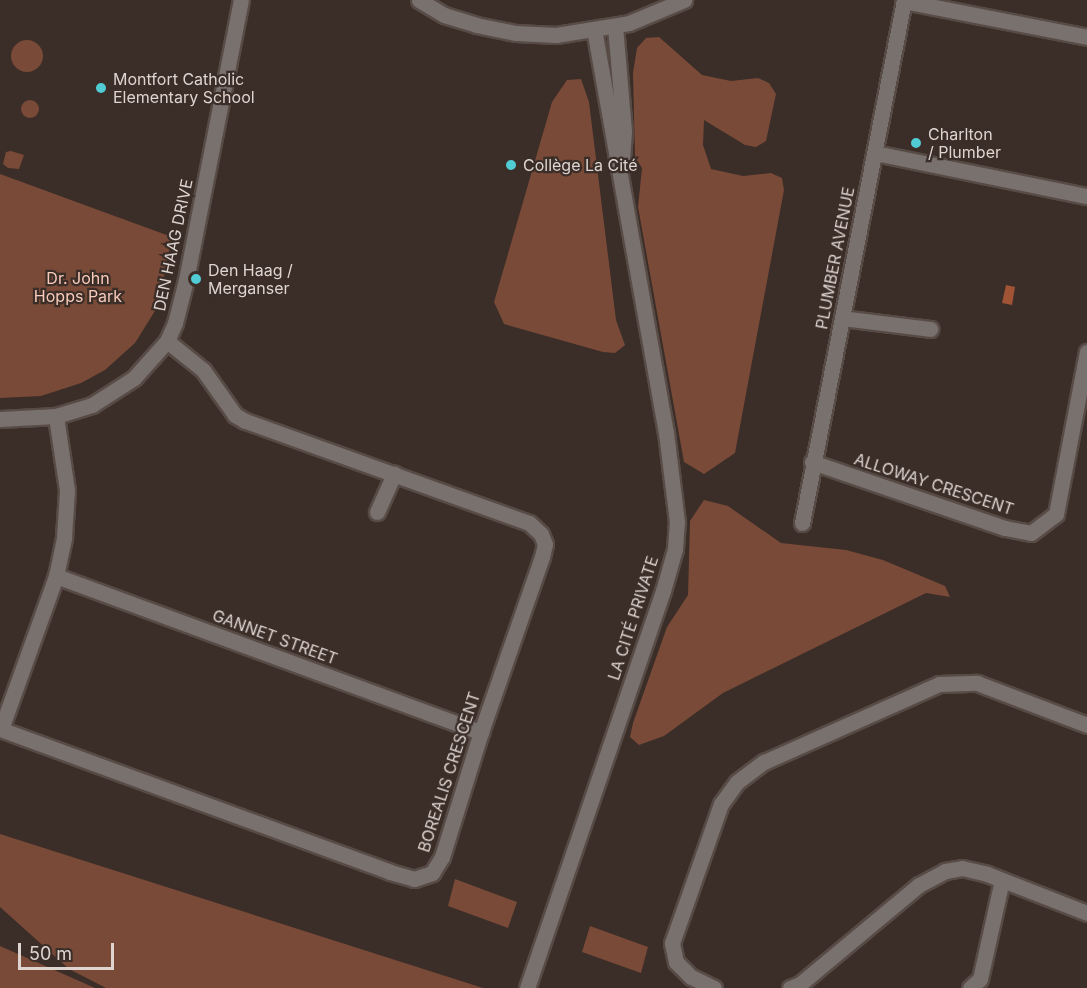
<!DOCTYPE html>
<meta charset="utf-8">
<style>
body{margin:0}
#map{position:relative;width:1087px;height:988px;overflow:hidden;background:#3b2d27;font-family:Inter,sans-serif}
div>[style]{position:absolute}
.green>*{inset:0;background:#794a38}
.round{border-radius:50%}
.water>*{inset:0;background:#a15435}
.roads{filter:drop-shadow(2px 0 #584b46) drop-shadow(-2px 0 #584b46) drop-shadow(0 2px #584b46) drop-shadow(0 -2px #584b46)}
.minor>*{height:15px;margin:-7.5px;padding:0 7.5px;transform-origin:7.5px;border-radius:7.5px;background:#78716e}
.dots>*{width:16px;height:16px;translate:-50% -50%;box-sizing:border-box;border:3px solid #3b2d27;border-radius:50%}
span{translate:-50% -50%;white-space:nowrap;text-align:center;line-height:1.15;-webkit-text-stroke:4.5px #3b2d27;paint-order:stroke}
.poi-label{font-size:16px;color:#ded5d1}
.left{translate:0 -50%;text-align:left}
.street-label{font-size:16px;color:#ded5d1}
.park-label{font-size:16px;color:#f8cbba}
.scale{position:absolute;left:18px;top:943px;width:96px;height:27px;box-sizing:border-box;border:3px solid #ded5d1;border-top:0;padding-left:8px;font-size:18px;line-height:21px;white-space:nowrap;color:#ded5d1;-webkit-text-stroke:4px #3b2d27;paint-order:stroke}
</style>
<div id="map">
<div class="green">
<div style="clip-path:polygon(659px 37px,702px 75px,731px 81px,758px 78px,769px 83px,776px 94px,766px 141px,756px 147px,745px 145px,704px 120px,703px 145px,711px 169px,743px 176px,771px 173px,782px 178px,784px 190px,735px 453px,704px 474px,684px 462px,638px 207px,642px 168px,635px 157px,633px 73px,637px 48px,646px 38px)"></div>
<div class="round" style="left:11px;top:40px;width:32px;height:32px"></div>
<div style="clip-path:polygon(581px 79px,589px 102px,616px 320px,625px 345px,615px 353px,603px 352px,504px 324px,494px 302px,552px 102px,567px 80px)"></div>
<div class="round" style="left:21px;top:100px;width:18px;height:18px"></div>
<div style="clip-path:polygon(11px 151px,24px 155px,19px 169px,8px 168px,3px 164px,6px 152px)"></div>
<div style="clip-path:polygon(0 174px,172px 237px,158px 306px,135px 343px,105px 370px,81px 383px,41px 396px,0 398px)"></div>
<div style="clip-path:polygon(704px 500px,728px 506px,781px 543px,846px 550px,883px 560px,945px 586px,950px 597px,926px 593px,723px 693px,664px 736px,639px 745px,630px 737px,633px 723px,667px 627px,688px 595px,690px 521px)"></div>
<div style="clip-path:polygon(0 834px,483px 988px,106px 988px,69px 969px,0 907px)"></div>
<div style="clip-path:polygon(455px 879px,517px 902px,508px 928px,448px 906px)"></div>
<div style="clip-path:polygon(590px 926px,648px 947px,641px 973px,582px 952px)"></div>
<div style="clip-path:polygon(0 946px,95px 988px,0 988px)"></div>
</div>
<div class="water">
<div style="clip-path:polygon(1006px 285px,1015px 287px,1012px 305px,1002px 303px)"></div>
</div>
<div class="roads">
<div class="minor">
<div style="left:419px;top:0;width:29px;rotate:31deg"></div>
<div style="left:444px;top:15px;width:34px;rotate:17deg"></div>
<div style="left:476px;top:25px;width:41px;rotate:11.3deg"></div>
<div style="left:516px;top:33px;width:40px;rotate:2.9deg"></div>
<div style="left:556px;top:35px;width:74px;rotate:-9.3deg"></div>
<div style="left:629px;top:23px;width:60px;rotate:-22.7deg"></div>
<div style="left:904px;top:1px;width:187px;rotate:11.1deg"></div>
<div style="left:615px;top:26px;width:105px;rotate:85.1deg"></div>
<div style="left:624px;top:131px;width:30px;rotate:94deg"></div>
<div style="left:875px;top:153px;width:216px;rotate:11.5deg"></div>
<div style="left:842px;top:318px;width:89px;rotate:7.1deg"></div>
<div style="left:0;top:419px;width:56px;rotate:-3.1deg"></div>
<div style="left:56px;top:416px;width:38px;rotate:-17deg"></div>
<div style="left:92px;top:405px;width:50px;rotate:-32.7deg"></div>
<div style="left:134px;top:378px;width:50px;rotate:-48.3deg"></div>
<div style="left:167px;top:341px;width:20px;rotate:-66deg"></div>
<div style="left:175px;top:323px;width:44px;rotate:-75.7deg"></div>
<div style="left:186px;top:280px;width:285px;rotate:-78.9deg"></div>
<div style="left:812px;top:462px;width:204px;rotate:18.9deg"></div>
<div style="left:1005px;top:528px;width:26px;rotate:11deg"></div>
<div style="left:1031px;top:533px;width:31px;rotate:-37deg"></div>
<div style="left:1056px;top:514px;width:165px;rotate:-79.2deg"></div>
<div style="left:377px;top:512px;width:42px;rotate:-65.9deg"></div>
<div style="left:802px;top:523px;width:533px;rotate:-78.96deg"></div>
<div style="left:56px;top:576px;width:453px;rotate:20.2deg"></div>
<div style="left:0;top:729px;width:415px;rotate:20.1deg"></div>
<div style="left:390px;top:872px;width:25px;rotate:16deg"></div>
<div style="left:414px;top:879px;width:19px;rotate:-18deg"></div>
<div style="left:432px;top:873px;width:19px;rotate:-58deg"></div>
<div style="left:442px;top:857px;width:131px;rotate:-72.7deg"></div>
<div style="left:481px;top:732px;width:185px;rotate:-70.8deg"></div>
<div style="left:542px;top:557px;width:13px;rotate:-77deg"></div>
<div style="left:545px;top:544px;width:11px;rotate:-112deg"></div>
<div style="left:541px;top:534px;width:16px;rotate:-137deg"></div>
<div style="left:529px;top:523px;width:302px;rotate:-160.2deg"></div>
<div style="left:245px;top:421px;width:12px;rotate:-149deg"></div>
<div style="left:235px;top:415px;width:55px;rotate:-125.4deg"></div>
<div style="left:203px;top:370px;width:46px;rotate:-141.1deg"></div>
<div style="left:1px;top:729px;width:163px;rotate:-70.2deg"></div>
<div style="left:56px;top:576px;width:40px;rotate:-78deg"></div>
<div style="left:64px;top:537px;width:47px;rotate:-86.3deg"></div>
<div style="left:67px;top:490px;width:75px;rotate:-98.5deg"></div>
<div style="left:527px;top:988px;width:420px;rotate:-71.1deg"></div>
<div style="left:663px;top:591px;width:44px;rotate:-74.1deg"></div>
<div style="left:675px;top:549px;width:27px;rotate:-86deg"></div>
<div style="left:677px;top:522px;width:90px;rotate:-97deg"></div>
<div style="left:666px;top:433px;width:409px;rotate:-100.1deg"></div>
<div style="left:714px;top:988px;width:25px;rotate:-154deg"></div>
<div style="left:691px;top:977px;width:21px;rotate:-135deg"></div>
<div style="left:676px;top:962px;width:19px;rotate:-102deg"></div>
<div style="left:672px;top:943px;width:147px;rotate:-70.6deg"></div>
<div style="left:721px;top:804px;width:27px;rotate:-54deg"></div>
<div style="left:737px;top:782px;width:34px;rotate:-37deg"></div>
<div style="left:764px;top:762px;width:192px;rotate:-24deg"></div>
<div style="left:939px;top:684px;width:38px;rotate:-2deg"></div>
<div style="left:977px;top:683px;width:118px;rotate:20.9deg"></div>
<div style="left:790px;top:988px;width:11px;rotate:-22deg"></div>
<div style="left:800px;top:984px;width:155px;rotate:-39.8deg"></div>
<div style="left:919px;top:885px;width:30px;rotate:-28deg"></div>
<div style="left:945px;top:871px;width:17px;rotate:-10deg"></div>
<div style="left:962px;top:868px;width:26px;rotate:13deg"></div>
<div style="left:987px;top:874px;width:107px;rotate:21.3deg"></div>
<div style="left:970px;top:988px;width:13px;rotate:-42deg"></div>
<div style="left:980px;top:979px;width:101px;rotate:-77.5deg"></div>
</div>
</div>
<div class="dots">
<div style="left:101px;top:88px;background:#51ccd4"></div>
<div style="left:916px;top:143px;background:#51ccd4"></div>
<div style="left:511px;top:165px;background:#51ccd4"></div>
<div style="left:196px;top:279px;background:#51ccd4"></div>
</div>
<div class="poi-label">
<span class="left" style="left:113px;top:88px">Montfort Catholic<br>Elementary School</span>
<span class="left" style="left:928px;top:143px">Charlton<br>/ Plumber</span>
<span class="left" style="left:523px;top:165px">Collège La Cité</span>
<span class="left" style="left:208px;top:279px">Den Haag /<br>Merganser</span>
</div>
<div class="street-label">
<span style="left:173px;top:245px;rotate:-78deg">DEN HAAG DRIVE</span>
<span style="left:835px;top:258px;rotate:-79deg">PLUMBER AVENUE</span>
<span style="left:934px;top:484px;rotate:18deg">ALLOWAY CRESCENT</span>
<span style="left:633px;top:618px;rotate:-72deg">LA CITÉ PRIVATE</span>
<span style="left:275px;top:637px;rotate:20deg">GANNET STREET</span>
<span style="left:449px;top:772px;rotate:-72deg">BOREALIS CRESCENT</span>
</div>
<div class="park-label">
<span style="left:78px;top:287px">Dr. John<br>Hopps Park</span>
</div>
<div class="scale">50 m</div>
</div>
